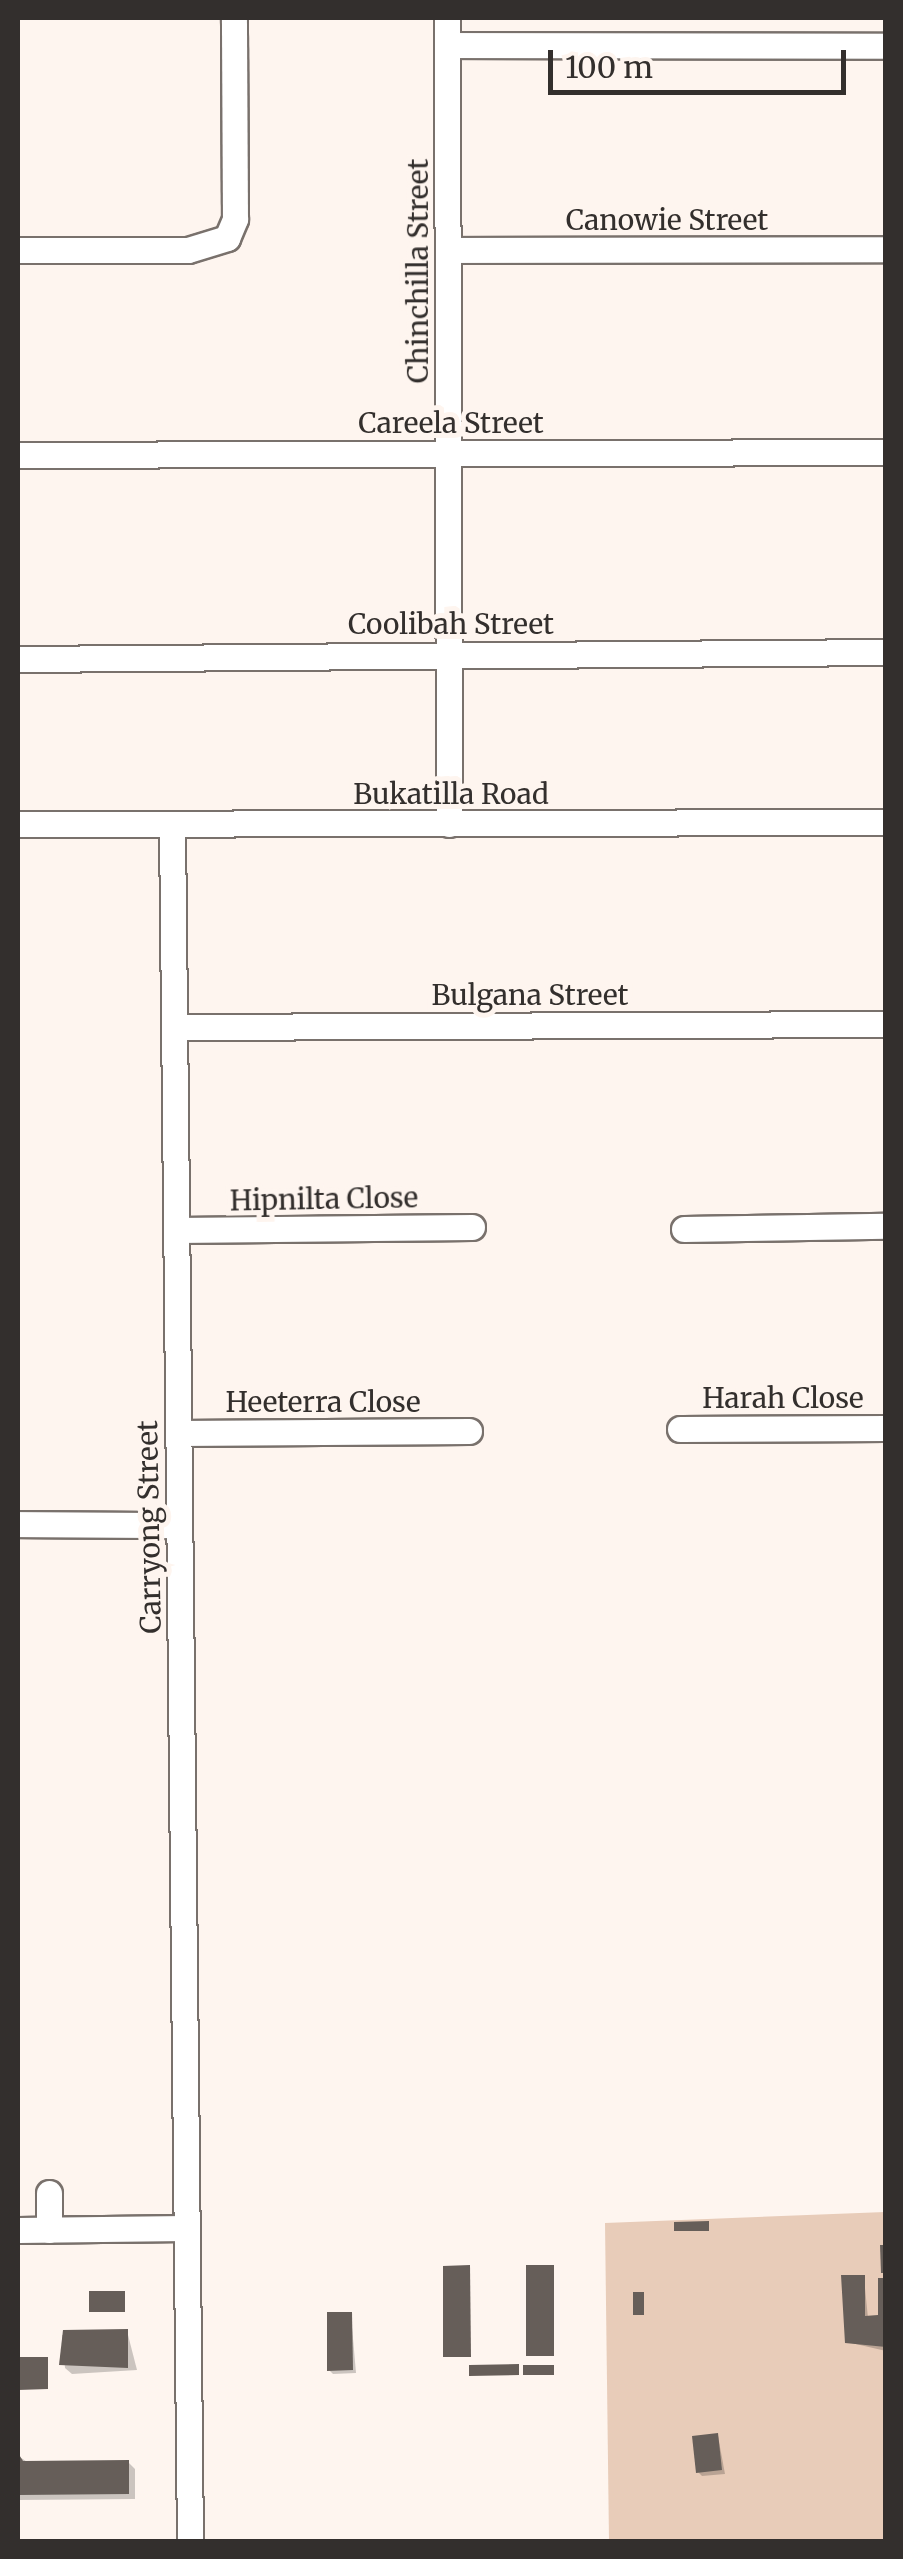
<!DOCTYPE html>
<style>
body{margin:0}
#map{position:relative;width:903px;height:2559px;overflow:hidden;background:#fef5ef;font-family:Merriweather,serif}
div>[style]{position:absolute}
.green>*{inset:0;background:#e8ccb9}
.shadow>*{inset:0;background:#0003}
.building>*{inset:0;background:#665e59}
.roads{filter:drop-shadow(2px 0 #79716c) drop-shadow(-2px 0 #79716c) drop-shadow(0 2px #79716c) drop-shadow(0 -2px #79716c)}
.minor>*{height:25px;margin:-12.5px;padding:0 12.5px;transform-origin:12.5px;border-radius:12.5px;background:#fff}
span{translate:-50% -50%;white-space:nowrap;text-align:center;line-height:1.15;-webkit-text-stroke:10px #fef5ef;paint-order:stroke}
.street-label{font-size:28px;color:#332f2d}
.frame{position:absolute;inset:0;border:20px solid #332f2d;pointer-events:none}
.scale{position:absolute;left:548px;top:50px;width:298px;height:45px;box-sizing:border-box;border:5px solid #332f2d;border-top:0;padding-left:12px;font-size:30px;line-height:35px;white-space:nowrap;color:#332f2d;-webkit-text-stroke:8px #fef5ef;paint-order:stroke}
</style>
<div id="map">
<div class="green">
<div style="clip-path:polygon(885px 2212px,885px 2541px,609px 2541px,605px 2223px)"></div>
</div>
<div class="shadow">
<div style="clip-path:polygon(864px 2278px,868px 2318px,881px 2322px,886px 2280px,886px 2351px,847px 2342px)"></div>
<div style="clip-path:polygon(351px 2315px,356px 2373px,333px 2374px,329px 2370px)"></div>
<div style="clip-path:polygon(127px 2331px,137px 2370px,72px 2374px,65px 2368px,62px 2335px)"></div>
<div style="clip-path:polygon(718px 2436px,725px 2474px,702px 2476px,698px 2472px)"></div>
<div style="clip-path:polygon(18px 2456px,29px 2463px,128px 2462px,135px 2469px,135px 2499px,18px 2500px)"></div>
</div>
<div class="building">
<div style="clip-path:polygon(709px 2221px,709px 2231px,674px 2231px,674px 2222px)"></div>
<div style="clip-path:polygon(880px 2245px,886px 2245px,886px 2273px,881px 2273px)"></div>
<div style="clip-path:polygon(470px 2265px,471px 2357px,443px 2357px,443px 2266px)"></div>
<div style="clip-path:polygon(526px 2265px,554px 2265px,554px 2356px,526px 2356px)"></div>
<div style="clip-path:polygon(841px 2275px,865px 2275px,865px 2316px,878px 2315px,878px 2278px,886px 2278px,886px 2347px,845px 2343px)"></div>
<div style="clip-path:polygon(89px 2291px,125px 2291px,125px 2312px,89px 2312px)"></div>
<div style="clip-path:polygon(633px 2292px,644px 2292px,644px 2315px,633px 2315px)"></div>
<div style="clip-path:polygon(327px 2312px,352px 2312px,353px 2370px,327px 2371px)"></div>
<div style="clip-path:polygon(128px 2329px,128px 2368px,59px 2365px,63px 2330px)"></div>
<div style="clip-path:polygon(18px 2357px,48px 2357px,48px 2389px,18px 2390px)"></div>
<div style="clip-path:polygon(519px 2364px,519px 2375px,469px 2376px,469px 2365px)"></div>
<div style="clip-path:polygon(523px 2365px,554px 2365px,554px 2375px,523px 2375px)"></div>
<div style="clip-path:polygon(718px 2433px,722px 2470px,696px 2473px,692px 2436px)"></div>
<div style="clip-path:polygon(18px 2453px,23px 2461px,129px 2460px,129px 2494px,18px 2495px)"></div>
</div>
<div class="roads">
<div class="minor">
<div style="left:447px;top:18px;width:806px;rotate:89.86deg"></div>
<div style="left:447px;top:45px;width:439px;rotate:0.1deg"></div>
<div style="left:18px;top:250px;width:170px"></div>
<div style="left:188px;top:250px;width:41px;rotate:-17.1deg"></div>
<div style="left:227px;top:238px;width:21px;rotate:-67deg"></div>
<div style="left:235px;top:219px;width:201px;rotate:-90.3deg"></div>
<div style="left:448px;top:250px;width:438px;rotate:-0.1deg"></div>
<div style="left:18px;top:455px;width:868px;rotate:-0.2deg"></div>
<div style="left:18px;top:659px;width:868px;rotate:-0.46deg"></div>
<div style="left:18px;top:824px;width:868px;rotate:-0.13deg"></div>
<div style="left:172px;top:825px;width:1717px;rotate:89.4deg"></div>
<div style="left:175px;top:1027px;width:711px;rotate:-0.24deg"></div>
<div style="left:684px;top:1229px;width:202px;rotate:-0.9deg"></div>
<div style="left:177px;top:1230px;width:295px;rotate:-0.6deg"></div>
<div style="left:680px;top:1429px;width:206px;rotate:-0.3deg"></div>
<div style="left:178px;top:1433px;width:291px;rotate:-0.4deg"></div>
<div style="left:18px;top:1524px;width:160px;rotate:0.4deg"></div>
<div style="left:18px;top:2230px;width:168px;rotate:-0.7deg"></div>
<div style="left:49px;top:2230px;width:37px;rotate:-90deg"></div>
</div>
</div>
<div class="street-label">
<span style="left:667px;top:220px">Canowie Street</span>
<span style="left:418px;top:271px;rotate:-90deg">Chinchilla Street</span>
<span style="left:451px;top:423px">Careela Street</span>
<span style="left:451px;top:624px">Coolibah Street</span>
<span style="left:451px;top:794px">Bukatilla Road</span>
<span style="left:530px;top:995px">Bulgana Street</span>
<span style="left:324px;top:1199px;rotate:-1deg">Hipnilta Close</span>
<span style="left:783px;top:1398px">Harah Close</span>
<span style="left:323px;top:1402px">Heeterra Close</span>
<span style="left:149px;top:1527px;rotate:-91deg">Carryong Street</span>
</div>
<div class="frame"></div>
<div class="scale">100 m</div>
</div>
